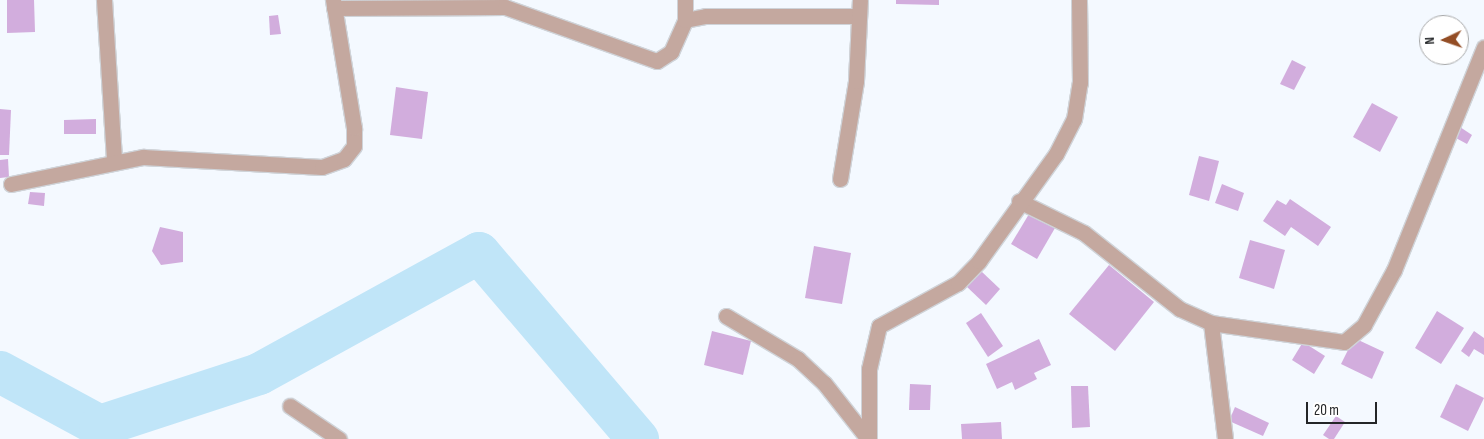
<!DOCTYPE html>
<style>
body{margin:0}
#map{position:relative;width:1484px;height:439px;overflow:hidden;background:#f4f9ff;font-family:"Sofia Sans Condensed",sans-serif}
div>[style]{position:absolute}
.river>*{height:42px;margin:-21px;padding:0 21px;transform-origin:21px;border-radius:21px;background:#c0e5f8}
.building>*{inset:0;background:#d2addd}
.roads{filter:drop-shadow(1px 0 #cfd3d8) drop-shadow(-1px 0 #cfd3d8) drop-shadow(0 1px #cfd3d8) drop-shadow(0 -1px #cfd3d8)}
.street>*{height:15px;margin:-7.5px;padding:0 7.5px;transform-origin:7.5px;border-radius:7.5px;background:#c4a89f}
span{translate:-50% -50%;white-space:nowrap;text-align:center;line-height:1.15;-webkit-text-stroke:5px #fff;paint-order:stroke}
.north{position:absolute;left:1419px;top:15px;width:50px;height:50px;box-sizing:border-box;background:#fff;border:1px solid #a7a8a9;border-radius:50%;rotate:267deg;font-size:14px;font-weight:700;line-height:20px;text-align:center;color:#242628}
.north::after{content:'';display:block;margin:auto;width:18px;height:22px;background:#934d25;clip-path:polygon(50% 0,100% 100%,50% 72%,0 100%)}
.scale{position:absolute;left:1306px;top:402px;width:71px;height:22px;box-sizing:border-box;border:2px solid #242628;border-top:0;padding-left:6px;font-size:15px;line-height:18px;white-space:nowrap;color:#242628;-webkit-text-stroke:4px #fff;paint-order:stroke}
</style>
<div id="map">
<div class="river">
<div style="left:0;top:372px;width:114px;rotate:28.4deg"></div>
<div style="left:100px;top:426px;width:167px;rotate:-18.1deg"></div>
<div style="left:259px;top:374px;width:251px;rotate:-28.8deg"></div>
<div style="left:479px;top:253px;width:245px;rotate:49.5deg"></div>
</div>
<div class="building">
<div style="clip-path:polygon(7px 0,34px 0,35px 32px,7px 33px)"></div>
<div style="clip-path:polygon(896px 0,939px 0,939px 5px,896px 4px)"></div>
<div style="clip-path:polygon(278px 15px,281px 34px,270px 35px,269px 16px)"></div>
<div style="clip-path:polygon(1292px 60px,1306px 67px,1294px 90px,1280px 84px)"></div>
<div style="clip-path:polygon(396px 87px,428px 92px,422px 139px,390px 135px)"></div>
<div style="clip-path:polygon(1372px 103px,1398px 117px,1380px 152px,1353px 137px)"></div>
<div style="clip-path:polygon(0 109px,11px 110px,9px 155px,0 155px)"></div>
<div style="clip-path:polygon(96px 119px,96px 134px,64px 134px,64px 120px)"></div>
<div style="clip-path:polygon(1460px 127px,1472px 135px,1467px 144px,1454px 137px)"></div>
<div style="clip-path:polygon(1199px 156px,1219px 161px,1209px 201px,1189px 195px)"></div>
<div style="clip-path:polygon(8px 159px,9px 177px,0 178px,0 160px)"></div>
<div style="clip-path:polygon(1222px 184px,1244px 193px,1238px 211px,1215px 203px)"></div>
<div style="clip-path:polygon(30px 192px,45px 193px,44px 206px,28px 204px)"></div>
<div style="clip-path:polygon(1290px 199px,1331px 227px,1318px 246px,1291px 227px,1285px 236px,1263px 221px,1277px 200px,1286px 205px)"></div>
<div style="clip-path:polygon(1029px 214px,1055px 228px,1037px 259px,1011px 244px)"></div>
<div style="clip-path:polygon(160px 227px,183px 232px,183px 262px,161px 265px,152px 251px)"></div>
<div style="clip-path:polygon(1250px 240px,1285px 250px,1274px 289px,1239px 278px)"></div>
<div style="clip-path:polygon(814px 246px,851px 253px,842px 304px,805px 298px)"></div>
<div style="clip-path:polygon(1109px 265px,1154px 302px,1115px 351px,1069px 314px)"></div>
<div style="clip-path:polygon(981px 271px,1000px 289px,986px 305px,966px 286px)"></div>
<div style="clip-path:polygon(1437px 311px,1464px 328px,1441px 364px,1415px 348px)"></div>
<div style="clip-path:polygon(981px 313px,1003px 346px,988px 357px,966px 323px)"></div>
<div style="clip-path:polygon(712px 331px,751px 341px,743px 375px,704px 365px)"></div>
<div style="clip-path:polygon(1474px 331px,1484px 338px,1484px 355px,1474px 349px,1469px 357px,1461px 351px)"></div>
<div style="clip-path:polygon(1354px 338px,1384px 352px,1372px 379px,1341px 364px)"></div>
<div style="clip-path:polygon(1039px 339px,1051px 365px,1034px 373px,1037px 379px,1015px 390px,1012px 382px,997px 389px,986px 364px)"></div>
<div style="clip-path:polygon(1303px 342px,1325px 356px,1314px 374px,1292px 360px)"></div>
<div style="clip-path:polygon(910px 384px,931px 385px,930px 410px,909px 410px)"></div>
<div style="clip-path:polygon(1456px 384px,1484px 398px,1468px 431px,1440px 417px)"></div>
<div style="clip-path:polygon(1071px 386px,1088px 386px,1090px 427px,1072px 428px)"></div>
<div style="clip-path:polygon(1235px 407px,1269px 423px,1263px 436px,1229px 421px)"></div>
<div style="clip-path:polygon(1336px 416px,1345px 422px,1334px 439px,1329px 439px,1323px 435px)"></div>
<div style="clip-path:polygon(1001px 422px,1002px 439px,962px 439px,961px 424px)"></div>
</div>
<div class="roads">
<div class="street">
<div style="left:104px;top:0;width:161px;rotate:86.4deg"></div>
<div style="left:334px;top:8px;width:171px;rotate:-0.3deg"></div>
<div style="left:505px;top:7px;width:161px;rotate:19.6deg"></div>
<div style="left:657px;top:61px;width:17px;rotate:-33deg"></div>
<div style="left:671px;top:52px;width:35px;rotate:-66deg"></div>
<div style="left:685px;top:20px;width:21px;rotate:-11deg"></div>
<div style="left:706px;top:16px;width:153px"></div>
<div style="left:685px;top:20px;width:20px;rotate:-90deg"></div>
<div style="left:840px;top:179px;width:99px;rotate:-80.7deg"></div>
<div style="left:856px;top:81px;width:81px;rotate:-87.2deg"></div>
<div style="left:11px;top:184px;width:135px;rotate:-11.6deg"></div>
<div style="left:143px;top:157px;width:179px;rotate:3.2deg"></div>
<div style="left:322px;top:167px;width:23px;rotate:-20deg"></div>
<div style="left:344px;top:159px;width:16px;rotate:-52deg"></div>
<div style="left:354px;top:146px;width:18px;rotate:-90deg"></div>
<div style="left:354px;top:128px;width:130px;rotate:-99.3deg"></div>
<div style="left:1019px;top:201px;width:72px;rotate:26.2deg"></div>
<div style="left:1084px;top:233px;width:122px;rotate:38.4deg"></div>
<div style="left:1180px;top:309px;width:34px;rotate:24deg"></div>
<div style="left:1211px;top:323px;width:134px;rotate:8.1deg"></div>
<div style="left:1344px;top:342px;width:26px;rotate:-40deg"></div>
<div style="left:1364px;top:325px;width:63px;rotate:-61.4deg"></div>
<div style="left:1394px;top:270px;width:240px;rotate:-68deg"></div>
<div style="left:726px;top:316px;width:84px;rotate:30.8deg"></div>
<div style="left:798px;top:359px;width:35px;rotate:43deg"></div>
<div style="left:824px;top:383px;width:71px;rotate:51.8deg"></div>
<div style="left:1211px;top:323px;width:117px;rotate:83.1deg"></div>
<div style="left:290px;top:406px;width:59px;rotate:34deg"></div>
<div style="left:869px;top:439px;width:70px;rotate:-90deg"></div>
<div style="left:869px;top:369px;width:44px;rotate:-76.9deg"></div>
<div style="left:879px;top:326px;width:90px;rotate:-28.6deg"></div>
<div style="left:958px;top:283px;width:30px;rotate:-46deg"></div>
<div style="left:979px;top:261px;width:132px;rotate:-54.3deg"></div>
<div style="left:1056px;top:154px;width:39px;rotate:-63deg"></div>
<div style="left:1074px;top:119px;width:36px;rotate:-81deg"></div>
<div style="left:1080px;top:83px;width:83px;rotate:-90.7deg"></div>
</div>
</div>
<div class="north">N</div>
<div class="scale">20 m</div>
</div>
